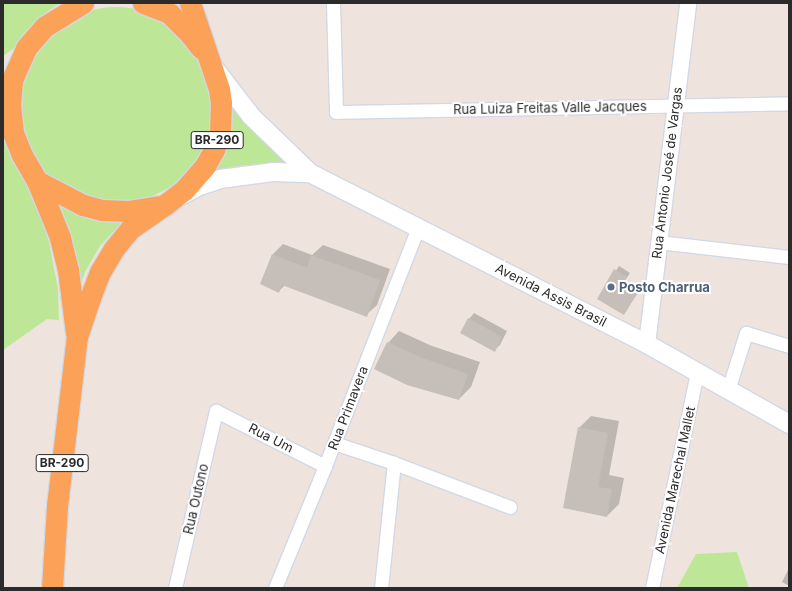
<!DOCTYPE html>
<meta charset="utf-8">
<style>
body{margin:0}
#map{position:relative;width:792px;height:591px;overflow:hidden;background:#eee4dd;font-family:Inter,sans-serif}
div>[style]{position:absolute}
.green>*{inset:0;background:#bde797}
.round{border-radius:50%}
.shadow>*{inset:0;background:#0003}
.building>*{inset:0;background:#c6beb9}
.roads{filter:drop-shadow(1px 0 #d2d8e5) drop-shadow(-1px 0 #d2d8e5) drop-shadow(0 1px #d2d8e5) drop-shadow(0 -1px #d2d8e5)}
.minor>*{height:13px;margin:-6.5px;padding:0 6.5px;transform-origin:6.5px;border-radius:6.5px;background:#fff}
.tertiary>*{height:16px;margin:-8px;padding:0 8px;transform-origin:8px;border-radius:8px;background:#fff}
.secondary>*{height:18px;margin:-9px;padding:0 9px;transform-origin:9px;border-radius:9px;background:#fff}
.trunk>*{height:21px;margin:-10.5px;padding:0 10.5px;transform-origin:10.5px;border-radius:10.5px;background:#fba258}
.dots>*{width:11px;height:11px;translate:-50% -50%;box-sizing:border-box;border:2px solid #fff;border-radius:50%}
span{translate:-50% -50%;white-space:nowrap;text-align:center;line-height:1.15;-webkit-text-stroke:4px #fff;paint-order:stroke}
.shield-label span{padding:1px 3px;background:#fff;border:1px solid;border-radius:3px;-webkit-text-stroke-width:0}
.shield-label{font-size:12px;color:#2b2b2b;font-weight:700}
.street-label{font-size:13px;color:#2b2b2b}
.service-label{font-size:13px;color:#4e5e75;font-weight:700}
.left{translate:0 -50%;text-align:left}
.frame{position:absolute;inset:0;border:4px solid #2b2b2b;pointer-events:none}
</style>
<div id="map">
<div class="green">
<div style="clip-path:polygon(3px 3px,60px 3px,48px 11px,19px 45px,3px 56px)"></div>
<div class="round" style="left:18px;top:7px;width:196px;height:196px"></div>
<div style="clip-path:polygon(231px 102px,297px 167px,261px 164px,238px 166px,208px 172px)"></div>
<div style="clip-path:polygon(3px 130px,10px 156px,29px 183px,49px 242px,58px 289px,59px 320px,47px 319px,3px 350px)"></div>
<div style="clip-path:polygon(56px 201px,126px 218px,100px 246px,85px 272px,77px 296px)"></div>
<div style="clip-path:polygon(737px 552px,749px 588px,677px 588px,696px 554px)"></div>
</div>
<div class="shadow">
<div style="clip-path:polygon(283px 244px,312px 255px,323px 245px,390px 269px,377px 305px,366px 315px,285px 285px,279px 291px,273px 254px)"></div>
<div style="clip-path:polygon(619px 266px,630px 273px,624px 282px,639px 291px,624px 314px,598px 299px)"></div>
<div style="clip-path:polygon(474px 313px,507px 331px,500px 345px,494px 350px,469px 319px)"></div>
<div style="clip-path:polygon(399px 331px,432px 346px,480px 362px,471px 387px,459px 399px,388px 343px)"></div>
<div style="clip-path:polygon(591px 416px,619px 421px,609px 475px,624px 478px,619px 504px,607px 516px,579px 428px)"></div>
<div style="clip-path:polygon(789px 568px,789px 586px,782px 582px)"></div>
</div>
<div class="building">
<div style="clip-path:polygon(272px 254px,307px 268px,311px 255px,380px 280px,367px 317px,282px 285px,279px 293px,260px 284px)"></div>
<div style="clip-path:polygon(614px 269px,627px 277px,621px 286px,636px 295px,624px 315px,597px 299px)"></div>
<div style="clip-path:polygon(468px 318px,502px 337px,495px 352px,460px 333px)"></div>
<div style="clip-path:polygon(387px 342px,420px 357px,468px 374px,459px 400px,407px 385px,374px 369px)"></div>
<div style="clip-path:polygon(578px 427px,608px 433px,598px 487px,612px 489px,607px 517px,563px 508px)"></div>
</div>
<div class="roads">
<div class="minor">
<div style="left:333px;top:3px;width:109px;rotate:88.4deg"></div>
<div style="left:336px;top:112px;width:453px;rotate:-1.1deg"></div>
<div style="left:658px;top:242px;width:132px;rotate:6.5deg"></div>
<div style="left:728px;top:390px;width:60px;rotate:-72.5deg"></div>
<div style="left:746px;top:333px;width:45px;rotate:16.8deg"></div>
<div style="left:334px;top:443px;width:63px;rotate:18.4deg"></div>
<div style="left:394px;top:463px;width:124px;rotate:20.8deg"></div>
<div style="left:175px;top:588px;width:182px;rotate:-77deg"></div>
<div style="left:216px;top:411px;width:122px;rotate:26.8deg"></div>
<div style="left:275px;top:588px;width:132px;rotate:-67.7deg"></div>
<div style="left:325px;top:466px;width:256px;rotate:-68.7deg"></div>
<div style="left:381px;top:588px;width:126px;rotate:-84.1deg"></div>
<div style="left:652px;top:588px;width:220px;rotate:-78.2deg"></div>
</div>
<div class="tertiary">
<div style="left:647px;top:344px;width:343px;rotate:-83.1deg"></div>
</div>
<div class="secondary">
<div style="left:215px;top:69px;width:59px;rotate:52.5deg"></div>
<div style="left:251px;top:116px;width:82px;rotate:44deg"></div>
<div style="left:310px;top:173px;width:378px;rotate:26.9deg"></div>
<div style="left:647px;top:344px;width:163px;rotate:29.4deg"></div>
<div style="left:181px;top:196px;width:18px;rotate:-29deg"></div>
<div style="left:197px;top:187px;width:24px;rotate:-19deg"></div>
<div style="left:220px;top:179px;width:53px;rotate:-7.5deg"></div>
<div style="left:273px;top:172px;width:37px;rotate:2deg"></div>
</div>
<div class="trunk">
<div style="left:143px;top:3px;width:28px;rotate:21deg"></div>
<div style="left:169px;top:13px;width:30px;rotate:45deg"></div>
<div style="left:190px;top:34px;width:18px;rotate:52deg"></div>
<div style="left:37px;top:181px;width:52px;rotate:27.6deg"></div>
<div style="left:83px;top:205px;width:20px;rotate:15deg"></div>
<div style="left:102px;top:210px;width:26px;rotate:2deg"></div>
<div style="left:128px;top:211px;width:30px;rotate:-9deg"></div>
<div style="left:76px;top:333px;width:64px;rotate:-97.2deg"></div>
<div style="left:68px;top:270px;width:34px;rotate:-104deg"></div>
<div style="left:60px;top:237px;width:61px;rotate:-112.3deg"></div>
<div style="left:37px;top:181px;width:30px;rotate:-120deg"></div>
<div style="left:22px;top:155px;width:24px;rotate:-112deg"></div>
<div style="left:13px;top:133px;width:28px;rotate:-96deg"></div>
<div style="left:10px;top:105px;width:25px;rotate:-85deg"></div>
<div style="left:12px;top:80px;width:35px;rotate:-66deg"></div>
<div style="left:26px;top:48px;width:28px;rotate:-49deg"></div>
<div style="left:44px;top:27px;width:46px;rotate:-31.6deg"></div>
<div style="left:52px;top:588px;width:82px;rotate:-86.5deg"></div>
<div style="left:57px;top:506px;width:170px;rotate:-83.3deg"></div>
<div style="left:77px;top:337px;width:41px;rotate:-71.6deg"></div>
<div style="left:90px;top:298px;width:28px;rotate:-69deg"></div>
<div style="left:100px;top:272px;width:26px;rotate:-59deg"></div>
<div style="left:113px;top:250px;width:27px;rotate:-51deg"></div>
<div style="left:130px;top:229px;width:44px;rotate:-34.8deg"></div>
<div style="left:166px;top:204px;width:24px;rotate:-38deg"></div>
<div style="left:185px;top:189px;width:30px;rotate:-49deg"></div>
<div style="left:205px;top:166px;width:18px;rotate:-61deg"></div>
<div style="left:214px;top:150px;width:20px;rotate:-72deg"></div>
<div style="left:220px;top:131px;width:28px;rotate:-88deg"></div>
<div style="left:221px;top:103px;width:14px;rotate:-98deg"></div>
<div style="left:219px;top:89px;width:91px;rotate:-108.6deg"></div>
</div>
</div>
<div class="dots">
<div style="left:611px;top:287px;background:#5c6f8a"></div>
</div>
<div class="shield-label">
<span style="left:217px;top:140px">BR-290</span>
<span style="left:62px;top:463px">BR-290</span>
</div>
<div class="street-label">
<span style="left:550px;top:108px;rotate:-1deg">Rua Luiza Freitas Valle Jacques</span>
<span style="left:667px;top:173px;rotate:-83deg">Rua Antonio José de Vargas</span>
<span style="left:551px;top:295px;rotate:27deg">Avenida Assis Brasil</span>
<span style="left:348px;top:408px;rotate:-69deg">Rua Primavera</span>
<span style="left:271px;top:438px;rotate:27deg">Rua Um</span>
<span style="left:675px;top:480px;rotate:-78deg">Avenida Marechal Mallet</span>
<span style="left:196px;top:499px;rotate:-77deg">Rua Outono</span>
</div>
<div class="service-label">
<span class="left" style="left:619px;top:287px">Posto Charrua</span>
</div>
<div class="frame"></div>
</div>
